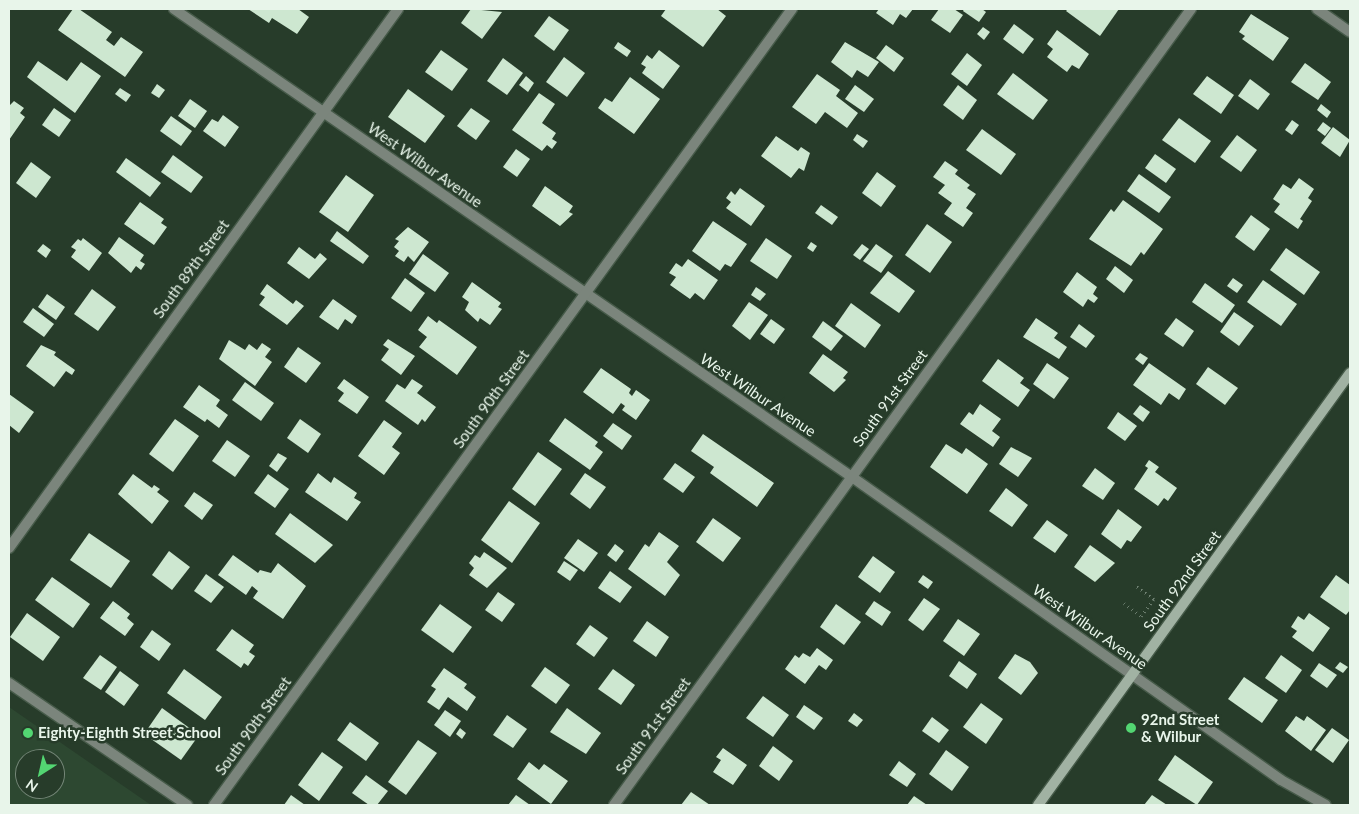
<!DOCTYPE html>
<style>
body{margin:0}
#map{position:relative;width:1359px;height:814px;overflow:hidden;background:#273c2a;font-family:Lato,sans-serif}
div>[style]{position:absolute}
.built>*{inset:0;background:#2d4831}
.building>*{inset:0;background:#cde7d0}
.path>*{height:3px;margin-top:-1.5px;transform-origin:0;background:repeating-linear-gradient(90deg,#6e8071 0 1px,transparent 0 5px)}
.roads{filter:drop-shadow(1px 0 #465a49) drop-shadow(-1px 0 #465a49) drop-shadow(0 1px #465a49) drop-shadow(0 -1px #465a49)}
.street>*{height:10px;margin:-5px;padding:0 5px;transform-origin:5px;border-radius:5px;background:#7b857c}
.secondary>*{height:10px;margin:-5px;padding:0 5px;transform-origin:5px;border-radius:5px;background:#a1b2a3}
.dots>*{width:14px;height:14px;translate:-50% -50%;box-sizing:border-box;border:2px solid #273c2a;border-radius:50%}
span{translate:-50% -50%;white-space:nowrap;text-align:center;line-height:1.15;-webkit-text-stroke:5px #273c2a;paint-order:stroke}
.street-label{font-size:15px;color:#e8f5ea}
.poi-label{font-size:15px;color:#e8f5ea;font-weight:700}
.left{translate:0 -50%;text-align:left}
.frame{position:absolute;inset:0;border:10px solid #e8f5ea;pointer-events:none}
.north{position:absolute;left:15px;top:749px;width:50px;height:50px;box-sizing:border-box;background:#273c2a;border:1px solid #748677;border-radius:50%;rotate:215deg;font-size:14px;font-weight:700;line-height:20px;text-align:center;color:#e8f5ea}
.north::after{content:'';display:block;margin:auto;width:18px;height:22px;background:#53d672;clip-path:polygon(50% 0,100% 100%,50% 72%,0 100%)}
</style>
<div id="map">
<div class="built">
<div style="clip-path:polygon(evenodd,9px 707px,151px 805px,9px 805px,9px 707px,25px 759px,55px 759px,55px 789px,25px 789px,25px 759px)"></div>
</div>
<div class="building">
<div style="clip-path:polygon(73px 9px,79px 9px,112px 32px,106px 40px,114px 46px,121px 37px,143px 52px,125px 77px,58px 30px)"></div>
<div style="clip-path:polygon(248px 9px,298px 9px,309px 17px,297px 34px,272px 18px,269px 23px)"></div>
<div style="clip-path:polygon(471px 9px,502px 12px,482px 39px,461px 23px)"></div>
<div style="clip-path:polygon(666px 9px,717px 9px,726px 16px,703px 47px,661px 16px)"></div>
<div style="clip-path:polygon(879px 9px,913px 9px,906px 18px,900px 14px,893px 25px,876px 13px)"></div>
<div style="clip-path:polygon(939px 9px,954px 9px,963px 15px,950px 33px,931px 20px)"></div>
<div style="clip-path:polygon(964px 9px,982px 9px,986px 12px,979px 22px,963px 11px)"></div>
<div style="clip-path:polygon(1068px 9px,1119px 9px,1100px 36px,1066px 11px)"></div>
<div style="clip-path:polygon(1251px 14px,1289px 38px,1273px 61px,1242px 39px,1245px 36px,1239px 32px)"></div>
<div style="clip-path:polygon(549px 16px,569px 30px,554px 51px,534px 36px)"></div>
<div style="clip-path:polygon(1014px 24px,1034px 39px,1023px 54px,1003px 39px)"></div>
<div style="clip-path:polygon(983px 27px,990px 32px,984px 40px,977px 34px)"></div>
<div style="clip-path:polygon(1057px 30px,1089px 54px,1079px 69px,1072px 65px,1067px 72px,1047px 57px,1053px 49px,1047px 44px)"></div>
<div style="clip-path:polygon(618px 42px,631px 51px,627px 57px,614px 48px)"></div>
<div style="clip-path:polygon(845px 42px,879px 62px,868px 77px,857px 70px,852px 78px,831px 62px)"></div>
<div style="clip-path:polygon(886px 45px,904px 58px,894px 72px,876px 58px)"></div>
<div style="clip-path:polygon(441px 50px,468px 69px,452px 91px,425px 72px)"></div>
<div style="clip-path:polygon(659px 50px,680px 66px,663px 89px,642px 73px,646px 67px,641px 64px,647px 55px,652px 59px)"></div>
<div style="clip-path:polygon(967px 53px,982px 65px,967px 86px,951px 74px)"></div>
<div style="clip-path:polygon(564px 57px,585px 73px,567px 97px,546px 82px)"></div>
<div style="clip-path:polygon(503px 58px,523px 73px,507px 95px,487px 81px)"></div>
<div style="clip-path:polygon(38px 61px,67px 81px,81px 62px,101px 76px,75px 113px,27px 77px)"></div>
<div style="clip-path:polygon(1305px 63px,1331px 82px,1318px 100px,1291px 82px)"></div>
<div style="clip-path:polygon(1013px 73px,1048px 100px,1033px 120px,997px 94px)"></div>
<div style="clip-path:polygon(817px 74px,840px 90px,836px 96px,858px 113px,847px 128px,825px 112px,816px 124px,792px 107px)"></div>
<div style="clip-path:polygon(526px 76px,534px 83px,528px 92px,519px 85px)"></div>
<div style="clip-path:polygon(1207px 76px,1234px 95px,1221px 114px,1193px 94px)"></div>
<div style="clip-path:polygon(630px 77px,660px 99px,634px 134px,598px 108px,605px 98px,612px 102px)"></div>
<div style="clip-path:polygon(1250px 79px,1270px 94px,1258px 110px,1238px 96px)"></div>
<div style="clip-path:polygon(157px 84px,165px 90px,159px 98px,151px 93px)"></div>
<div style="clip-path:polygon(855px 85px,874px 99px,864px 112px,845px 99px)"></div>
<div style="clip-path:polygon(958px 85px,977px 100px,963px 120px,943px 105px)"></div>
<div style="clip-path:polygon(120px 88px,131px 95px,126px 102px,115px 94px)"></div>
<div style="clip-path:polygon(408px 89px,445px 116px,425px 143px,388px 117px)"></div>
<div style="clip-path:polygon(539px 93px,555px 104px,542px 123px,556px 133px,552px 139px,557px 142px,552px 149px,547px 145px,542px 151px,512px 130px)"></div>
<div style="clip-path:polygon(190px 99px,207px 111px,195px 128px,178px 116px)"></div>
<div style="clip-path:polygon(14px 101px,24px 108px,20px 113px,25px 117px,9px 140px,9px 106px)"></div>
<div style="clip-path:polygon(1321px 104px,1331px 112px,1327px 118px,1317px 110px)"></div>
<div style="clip-path:polygon(54px 108px,71px 120px,59px 137px,42px 125px)"></div>
<div style="clip-path:polygon(471px 108px,490px 121px,476px 140px,457px 126px)"></div>
<div style="clip-path:polygon(223px 115px,239px 127px,225px 147px,203px 131px,212px 119px,218px 122px)"></div>
<div style="clip-path:polygon(171px 116px,192px 131px,181px 146px,160px 131px)"></div>
<div style="clip-path:polygon(1179px 118px,1211px 141px,1195px 163px,1162px 140px)"></div>
<div style="clip-path:polygon(1292px 120px,1299px 125px,1292px 135px,1285px 130px)"></div>
<div style="clip-path:polygon(1323px 122px,1331px 128px,1325px 136px,1317px 130px)"></div>
<div style="clip-path:polygon(1333px 127px,1350px 140px,1340px 157px,1321px 143px)"></div>
<div style="clip-path:polygon(982px 129px,1016px 154px,1001px 175px,966px 150px)"></div>
<div style="clip-path:polygon(857px 134px,868px 141px,863px 148px,853px 140px)"></div>
<div style="clip-path:polygon(1237px 135px,1257px 150px,1241px 172px,1220px 157px)"></div>
<div style="clip-path:polygon(776px 136px,798px 151px,801px 147px,810px 153px,804px 171px,799px 168px,791px 178px,761px 156px)"></div>
<div style="clip-path:polygon(516px 149px,530px 159px,517px 177px,503px 167px)"></div>
<div style="clip-path:polygon(1155px 154px,1176px 169px,1166px 183px,1145px 168px)"></div>
<div style="clip-path:polygon(173px 155px,203px 177px,191px 193px,161px 172px)"></div>
<div style="clip-path:polygon(126px 158px,161px 183px,150px 197px,116px 172px)"></div>
<div style="clip-path:polygon(945px 161px,958px 170px,955px 174px,970px 185px,967px 188px,976px 194px,966px 208px,973px 213px,963px 227px,944px 214px,952px 203px,938px 193px,945px 185px,933px 177px)"></div>
<div style="clip-path:polygon(31px 162px,51px 177px,36px 198px,16px 183px)"></div>
<div style="clip-path:polygon(877px 172px,896px 186px,881px 207px,862px 193px)"></div>
<div style="clip-path:polygon(1139px 174px,1171px 197px,1159px 213px,1127px 191px)"></div>
<div style="clip-path:polygon(346px 175px,374px 195px,348px 232px,319px 212px)"></div>
<div style="clip-path:polygon(1299px 178px,1314px 189px,1308px 198px,1312px 201px,1300px 219px,1303px 221px,1298px 229px,1274px 212px,1280px 204px,1273px 199px,1283px 184px,1291px 189px)"></div>
<div style="clip-path:polygon(545px 186px,573px 206px,569px 212px,573px 214px,560px 226px,532px 206px)"></div>
<div style="clip-path:polygon(740px 188px,765px 206px,751px 226px,726px 208px,731px 202px,726px 198px,731px 191px,735px 195px)"></div>
<div style="clip-path:polygon(1123px 200px,1163px 229px,1144px 255px,1141px 252px,1131px 266px,1089px 239px,1111px 209px,1114px 212px)"></div>
<div style="clip-path:polygon(140px 202px,164px 219px,161px 223px,167px 227px,154px 245px,124px 224px)"></div>
<div style="clip-path:polygon(821px 205px,838px 217px,832px 225px,815px 213px)"></div>
<div style="clip-path:polygon(1251px 215px,1270px 229px,1254px 251px,1235px 237px)"></div>
<div style="clip-path:polygon(713px 221px,747px 244px,731px 267px,725px 264px,720px 271px,692px 251px)"></div>
<div style="clip-path:polygon(927px 224px,952px 242px,930px 273px,905px 255px)"></div>
<div style="clip-path:polygon(408px 227px,429px 242px,414px 262px,408px 256px,404px 262px,395px 256px,399px 251px,394px 247px,399px 241px,395px 239px)"></div>
<div style="clip-path:polygon(337px 231px,369px 256px,363px 264px,330px 241px)"></div>
<div style="clip-path:polygon(119px 237px,144px 255px,140px 261px,145px 264px,141px 270px,136px 266px,131px 273px,108px 253px)"></div>
<div style="clip-path:polygon(83px 238px,102px 253px,89px 271px,71px 257px,76px 250px,71px 247px,78px 239px,81px 241px)"></div>
<div style="clip-path:polygon(766px 238px,792px 256px,777px 279px,750px 261px)"></div>
<div style="clip-path:polygon(811px 242px,817px 246px,813px 252px,807px 248px)"></div>
<div style="clip-path:polygon(43px 244px,51px 250px,46px 258px,37px 251px)"></div>
<div style="clip-path:polygon(862px 244px,869px 249px,860px 260px,853px 255px)"></div>
<div style="clip-path:polygon(876px 244px,893px 256px,881px 273px,863px 261px)"></div>
<div style="clip-path:polygon(299px 247px,315px 259px,320px 253px,327px 259px,309px 279px,287px 263px)"></div>
<div style="clip-path:polygon(1286px 248px,1320px 272px,1304px 295px,1270px 270px)"></div>
<div style="clip-path:polygon(423px 254px,449px 273px,435px 292px,409px 274px)"></div>
<div style="clip-path:polygon(688px 259px,718px 280px,704px 300px,695px 293px,690px 299px,670px 285px,676px 277px,669px 273px,676px 263px,682px 267px)"></div>
<div style="clip-path:polygon(1115px 266px,1133px 280px,1124px 293px,1106px 279px)"></div>
<div style="clip-path:polygon(888px 271px,915px 291px,899px 313px,870px 293px)"></div>
<div style="clip-path:polygon(1077px 272px,1097px 287px,1093px 294px,1098px 298px,1094px 303px,1088px 299px,1083px 307px,1063px 292px)"></div>
<div style="clip-path:polygon(405px 278px,425px 293px,411px 312px,391px 298px)"></div>
<div style="clip-path:polygon(1233px 278px,1243px 285px,1237px 293px,1227px 286px)"></div>
<div style="clip-path:polygon(1263px 280px,1297px 304px,1281px 326px,1247px 302px)"></div>
<div style="clip-path:polygon(472px 282px,501px 303px,498px 307px,502px 309px,490px 325px,480px 318px,478px 322px,465px 310px,469px 302px,462px 297px)"></div>
<div style="clip-path:polygon(1205px 283px,1235px 305px,1222px 323px,1192px 302px)"></div>
<div style="clip-path:polygon(267px 284px,293px 304px,296px 300px,304px 306px,287px 325px,259px 305px,265px 297px,260px 294px)"></div>
<div style="clip-path:polygon(756px 287px,766px 294px,760px 301px,751px 295px)"></div>
<div style="clip-path:polygon(92px 289px,116px 307px,98px 331px,74px 314px)"></div>
<div style="clip-path:polygon(47px 294px,65px 307px,56px 320px,38px 307px)"></div>
<div style="clip-path:polygon(333px 299px,357px 316px,352px 324px,345px 319px,338px 330px,319px 317px)"></div>
<div style="clip-path:polygon(749px 302px,768px 315px,750px 340px,732px 326px)"></div>
<div style="clip-path:polygon(851px 303px,881px 325px,865px 348px,835px 326px)"></div>
<div style="clip-path:polygon(33px 308px,54px 324px,44px 337px,23px 322px)"></div>
<div style="clip-path:polygon(1234px 312px,1254px 326px,1239px 346px,1220px 332px)"></div>
<div style="clip-path:polygon(428px 316px,437px 323px,439px 320px,477px 347px,457px 375px,419px 347px,427px 337px,418px 330px)"></div>
<div style="clip-path:polygon(1036px 318px,1058px 333px,1054px 338px,1067px 347px,1059px 359px,1023px 337px)"></div>
<div style="clip-path:polygon(1176px 318px,1194px 331px,1183px 347px,1164px 334px)"></div>
<div style="clip-path:polygon(771px 319px,785px 329px,774px 344px,760px 334px)"></div>
<div style="clip-path:polygon(823px 321px,843px 336px,831px 351px,812px 337px)"></div>
<div style="clip-path:polygon(1079px 324px,1095px 336px,1086px 348px,1070px 337px)"></div>
<div style="clip-path:polygon(388px 339px,415px 356px,401px 375px,381px 360px,389px 349px,383px 345px)"></div>
<div style="clip-path:polygon(229px 340px,245px 350px,249px 344px,257px 350px,262px 343px,271px 349px,265px 357px,272px 362px,255px 386px,219px 359px)"></div>
<div style="clip-path:polygon(41px 345px,56px 352px,54px 355px,75px 370px,72px 375px,66px 371px,54px 387px,26px 366px)"></div>
<div style="clip-path:polygon(298px 347px,321px 363px,306px 383px,284px 367px)"></div>
<div style="clip-path:polygon(1140px 353px,1148px 358px,1143px 365px,1135px 359px)"></div>
<div style="clip-path:polygon(823px 354px,848px 372px,843px 378px,846px 380px,834px 392px,809px 373px)"></div>
<div style="clip-path:polygon(998px 359px,1024px 378px,1020px 383px,1030px 390px,1018px 407px,982px 381px)"></div>
<div style="clip-path:polygon(1047px 363px,1069px 378px,1054px 399px,1033px 384px)"></div>
<div style="clip-path:polygon(1149px 363px,1186px 389px,1179px 400px,1169px 393px,1161px 405px,1133px 385px)"></div>
<div style="clip-path:polygon(1208px 367px,1238px 388px,1225px 405px,1196px 384px)"></div>
<div style="clip-path:polygon(601px 368px,631px 389px,629px 393px,632px 396px,636px 390px,650px 400px,636px 420px,622px 410px,625px 406px,621px 403px,613px 414px,583px 392px)"></div>
<div style="clip-path:polygon(344px 379px,369px 397px,357px 414px,338px 401px,344px 393px,337px 388px)"></div>
<div style="clip-path:polygon(412px 379px,423px 386px,417px 393px,436px 407px,425px 422px,422px 419px,418px 425px,385px 401px,397px 384px,405px 389px)"></div>
<div style="clip-path:polygon(245px 382px,274px 403px,261px 421px,232px 400px)"></div>
<div style="clip-path:polygon(199px 385px,220px 400px,216px 406px,228px 415px,219px 428px,207px 419px,205px 422px,183px 407px)"></div>
<div style="clip-path:polygon(9px 394px,34px 412px,19px 433px,9px 425px)"></div>
<div style="clip-path:polygon(980px 404px,1001px 419px,992px 431px,1000px 437px,993px 447px,960px 424px,969px 412px,973px 415px)"></div>
<div style="clip-path:polygon(1140px 405px,1150px 412px,1143px 422px,1133px 414px)"></div>
<div style="clip-path:polygon(1118px 412px,1137px 426px,1125px 441px,1107px 428px)"></div>
<div style="clip-path:polygon(565px 418px,598px 442px,595px 446px,603px 452px,590px 470px,549px 441px)"></div>
<div style="clip-path:polygon(175px 419px,199px 436px,173px 472px,149px 454px)"></div>
<div style="clip-path:polygon(300px 419px,321px 434px,308px 453px,287px 438px)"></div>
<div style="clip-path:polygon(384px 420px,402px 433px,392px 447px,400px 453px,384px 475px,358px 456px)"></div>
<div style="clip-path:polygon(613px 423px,632px 436px,622px 450px,603px 436px)"></div>
<div style="clip-path:polygon(703px 434px,774px 483px,757px 507px,710px 473px,714px 467px,691px 451px)"></div>
<div style="clip-path:polygon(227px 440px,250px 456px,235px 477px,212px 461px)"></div>
<div style="clip-path:polygon(946px 444px,962px 454px,966px 448px,988px 464px,967px 494px,930px 467px)"></div>
<div style="clip-path:polygon(1011px 447px,1032px 458px,1018px 477px,999px 464px)"></div>
<div style="clip-path:polygon(538px 452px,562px 469px,535px 506px,512px 489px)"></div>
<div style="clip-path:polygon(278px 453px,287px 458px,277px 472px,269px 466px)"></div>
<div style="clip-path:polygon(1149px 460px,1159px 467px,1155px 472px,1177px 488px,1168px 501px,1164px 498px,1158px 506px,1134px 489px,1148px 468px,1145px 466px)"></div>
<div style="clip-path:polygon(675px 463px,695px 477px,683px 493px,663px 479px)"></div>
<div style="clip-path:polygon(1095px 468px,1115px 483px,1103px 500px,1082px 486px)"></div>
<div style="clip-path:polygon(318px 473px,331px 483px,334px 477px,357px 493px,354px 498px,361px 502px,347px 521px,305px 492px)"></div>
<div style="clip-path:polygon(585px 473px,606px 487px,590px 509px,570px 494px)"></div>
<div style="clip-path:polygon(133px 474px,152px 488px,154px 485px,160px 489px,157px 492px,169px 501px,152px 524px,118px 494px)"></div>
<div style="clip-path:polygon(268px 474px,289px 489px,275px 508px,254px 493px)"></div>
<div style="clip-path:polygon(1006px 488px,1028px 505px,1012px 527px,989px 511px)"></div>
<div style="clip-path:polygon(194px 492px,213px 505px,202px 520px,184px 506px)"></div>
<div style="clip-path:polygon(509px 501px,540px 523px,512px 563px,481px 540px)"></div>
<div style="clip-path:polygon(1118px 509px,1142px 527px,1131px 542px,1127px 540px,1121px 549px,1101px 534px)"></div>
<div style="clip-path:polygon(290px 513px,333px 545px,315px 563px,275px 534px)"></div>
<div style="clip-path:polygon(713px 518px,741px 538px,723px 562px,696px 542px)"></div>
<div style="clip-path:polygon(1047px 520px,1068px 535px,1055px 553px,1033px 538px)"></div>
<div style="clip-path:polygon(659px 532px,679px 546px,667px 562px,680px 575px,665px 596px,628px 569px,645px 544px,649px 547px)"></div>
<div style="clip-path:polygon(89px 533px,130px 561px,111px 588px,70px 560px)"></div>
<div style="clip-path:polygon(578px 539px,598px 553px,584px 572px,564px 558px)"></div>
<div style="clip-path:polygon(615px 544px,624px 551px,616px 562px,607px 555px)"></div>
<div style="clip-path:polygon(1090px 545px,1115px 563px,1095px 582px,1074px 567px)"></div>
<div style="clip-path:polygon(169px 551px,190px 567px,172px 590px,152px 575px)"></div>
<div style="clip-path:polygon(484px 552px,507px 568px,487px 588px,469px 575px,474px 568px,469px 563px,475px 555px,480px 558px)"></div>
<div style="clip-path:polygon(233px 555px,258px 573px,260px 570px,271px 573px,278px 563px,306px 586px,283px 619px,253px 598px,258px 591px,252px 586px,246px 595px,218px 575px)"></div>
<div style="clip-path:polygon(873px 556px,895px 572px,880px 593px,858px 577px)"></div>
<div style="clip-path:polygon(564px 561px,578px 570px,570px 581px,557px 572px)"></div>
<div style="clip-path:polygon(610px 571px,632px 587px,620px 603px,598px 588px)"></div>
<div style="clip-path:polygon(206px 574px,224px 587px,211px 603px,194px 591px)"></div>
<div style="clip-path:polygon(923px 575px,933px 582px,928px 589px,918px 582px)"></div>
<div style="clip-path:polygon(1336px 575px,1350px 585px,1350px 610px,1346px 615px,1320px 597px)"></div>
<div style="clip-path:polygon(52px 577px,90px 604px,73px 628px,35px 600px)"></div>
<div style="clip-path:polygon(498px 592px,515px 604px,502px 622px,485px 610px)"></div>
<div style="clip-path:polygon(924px 598px,940px 609px,923px 631px,908px 620px)"></div>
<div style="clip-path:polygon(113px 601px,130px 614px,127px 618px,134px 624px,125px 636px,100px 618px)"></div>
<div style="clip-path:polygon(874px 601px,891px 612px,882px 626px,865px 614px)"></div>
<div style="clip-path:polygon(440px 604px,472px 627px,453px 653px,421px 630px)"></div>
<div style="clip-path:polygon(836px 604px,861px 622px,844px 645px,820px 627px)"></div>
<div style="clip-path:polygon(27px 613px,60px 637px,43px 661px,10px 637px)"></div>
<div style="clip-path:polygon(1309px 613px,1330px 628px,1313px 652px,1292px 637px,1297px 631px,1291px 627px,1298px 616px,1304px 620px)"></div>
<div style="clip-path:polygon(958px 619px,980px 634px,964px 656px,943px 641px)"></div>
<div style="clip-path:polygon(647px 621px,669px 637px,656px 657px,633px 641px)"></div>
<div style="clip-path:polygon(590px 625px,608px 638px,594px 657px,576px 644px)"></div>
<div style="clip-path:polygon(232px 629px,254px 645px,249px 652px,255px 656px,248px 666px,244px 663px,241px 668px,216px 650px)"></div>
<div style="clip-path:polygon(152px 630px,171px 644px,159px 661px,140px 647px)"></div>
<div style="clip-path:polygon(817px 648px,833px 660px,826px 670px,819px 665px,805px 684px,785px 669px,795px 655px,799px 658px,803px 653px,810px 657px)"></div>
<div style="clip-path:polygon(1015px 654px,1030px 662px,1038px 673px,1021px 695px,998px 678px)"></div>
<div style="clip-path:polygon(100px 655px,117px 667px,101px 690px,83px 678px)"></div>
<div style="clip-path:polygon(1281px 655px,1302px 670px,1286px 693px,1265px 678px)"></div>
<div style="clip-path:polygon(959px 661px,977px 674px,967px 689px,949px 676px)"></div>
<div style="clip-path:polygon(1340px 662px,1348px 667px,1343px 673px,1335px 668px)"></div>
<div style="clip-path:polygon(1319px 663px,1337px 675px,1327px 688px,1310px 676px)"></div>
<div style="clip-path:polygon(545px 667px,570px 685px,556px 704px,531px 686px)"></div>
<div style="clip-path:polygon(444px 668px,467px 684px,464px 688px,476px 697px,467px 711px,448px 697px,439px 710px,427px 702px,436px 689px,431px 686px)"></div>
<div style="clip-path:polygon(184px 669px,222px 697px,205px 720px,167px 693px)"></div>
<div style="clip-path:polygon(613px 669px,635px 685px,621px 705px,598px 689px)"></div>
<div style="clip-path:polygon(120px 671px,139px 685px,124px 706px,105px 692px)"></div>
<div style="clip-path:polygon(1244px 677px,1278px 700px,1262px 723px,1228px 699px)"></div>
<div style="clip-path:polygon(763px 696px,789px 715px,773px 737px,746px 718px)"></div>
<div style="clip-path:polygon(981px 703px,1003px 719px,986px 744px,963px 727px)"></div>
<div style="clip-path:polygon(804px 705px,823px 718px,814px 730px,796px 717px)"></div>
<div style="clip-path:polygon(162px 708px,199px 735px,181px 760px,144px 734px)"></div>
<div style="clip-path:polygon(567px 708px,601px 733px,586px 754px,550px 732px)"></div>
<div style="clip-path:polygon(445px 710px,461px 721px,450px 737px,434px 725px)"></div>
<div style="clip-path:polygon(854px 713px,863px 720px,857px 727px,848px 721px)"></div>
<div style="clip-path:polygon(507px 715px,527px 729px,513px 748px,493px 735px)"></div>
<div style="clip-path:polygon(1296px 716px,1304px 721px,1307px 716px,1326px 730px,1311px 751px,1285px 731px)"></div>
<div style="clip-path:polygon(932px 717px,949px 730px,939px 743px,922px 731px)"></div>
<div style="clip-path:polygon(350px 722px,379px 743px,366px 761px,337px 740px)"></div>
<div style="clip-path:polygon(460px 728px,466px 733px,462px 739px,456px 734px)"></div>
<div style="clip-path:polygon(1332px 728px,1349px 740px,1333px 763px,1315px 750px)"></div>
<div style="clip-path:polygon(418px 740px,437px 753px,406px 795px,388px 782px)"></div>
<div style="clip-path:polygon(773px 746px,793px 761px,779px 781px,759px 766px)"></div>
<div style="clip-path:polygon(723px 748px,747px 765px,733px 785px,713px 772px,721px 760px,716px 757px)"></div>
<div style="clip-path:polygon(946px 750px,969px 767px,952px 791px,929px 774px)"></div>
<div style="clip-path:polygon(322px 752px,343px 767px,319px 801px,298px 785px)"></div>
<div style="clip-path:polygon(1175px 755px,1213px 782px,1197px 805px,1158px 780px)"></div>
<div style="clip-path:polygon(899px 761px,916px 774px,907px 787px,889px 775px)"></div>
<div style="clip-path:polygon(529px 762px,539px 770px,544px 764px,568px 781px,551px 804px,517px 779px)"></div>
<div style="clip-path:polygon(366px 775px,388px 791px,377px 805px,369px 805px,352px 793px)"></div>
<div style="clip-path:polygon(691px 792px,710px 805px,681px 805px)"></div>
<div style="clip-path:polygon(291px 795px,305px 805px,284px 805px)"></div>
<div style="clip-path:polygon(516px 795px,530px 805px,508px 805px)"></div>
<div style="clip-path:polygon(1152px 795px,1167px 805px,1144px 805px)"></div>
<div style="clip-path:polygon(914px 796px,927px 805px,907px 805px)"></div>
</div>
<div class="path">
<div style="left:1124px;top:603px;width:21px;rotate:37deg"></div>
<div style="left:1141px;top:616px;width:21px;rotate:-53deg"></div>
<div style="left:1154px;top:599px;width:22px;rotate:-144deg"></div>
</div>
<div class="roads">
<div class="street">
<div style="left:174px;top:9px;width:824px;rotate:34.62deg"></div>
<div style="left:852px;top:477px;width:525px;rotate:35.23deg"></div>
<div style="left:1281px;top:780px;width:51px;rotate:29.1deg"></div>
<div style="left:1317px;top:9px;width:40px;rotate:34.9deg"></div>
<div style="left:9px;top:548px;width:665px;rotate:-54.18deg"></div>
<div style="left:9px;top:683px;width:216px;rotate:34.4deg"></div>
<div style="left:214px;top:805px;width:984px;rotate:-54.02deg"></div>
<div style="left:614px;top:805px;width:983px;rotate:-54.06deg"></div>
</div>
<div class="secondary">
<div style="left:1038px;top:805px;width:533px;rotate:-54.16deg"></div>
</div>
</div>
<div class="dots">
<div style="left:1131px;top:728px;background:#53d672"></div>
<div style="left:28px;top:733px;background:#53d672"></div>
</div>
<div class="street-label">
<span style="left:425px;top:165px;rotate:35deg">West Wilbur Avenue</span>
<span style="left:191px;top:269px;rotate:-54deg">South 89th Street</span>
<span style="left:758px;top:395px;rotate:34deg">West Wilbur Avenue</span>
<span style="left:890px;top:398px;rotate:-54deg">South 91st Street</span>
<span style="left:491px;top:399px;rotate:-54deg">South 90th Street</span>
<span style="left:1182px;top:581px;rotate:-54deg">South 92nd Street</span>
<span style="left:1090px;top:627px;rotate:35deg">West Wilbur Avenue</span>
<span style="left:253px;top:726px;rotate:-54deg">South 90th Street</span>
<span style="left:653px;top:726px;rotate:-54deg">South 91st Street</span>
</div>
<div class="poi-label">
<span class="left" style="left:1141px;top:728px">92nd Street<br>&amp; Wilbur</span>
<span class="left" style="left:38px;top:733px">Eighty-Eighth Street School</span>
</div>
<div class="frame"></div>
<div class="north">N</div>
</div>
